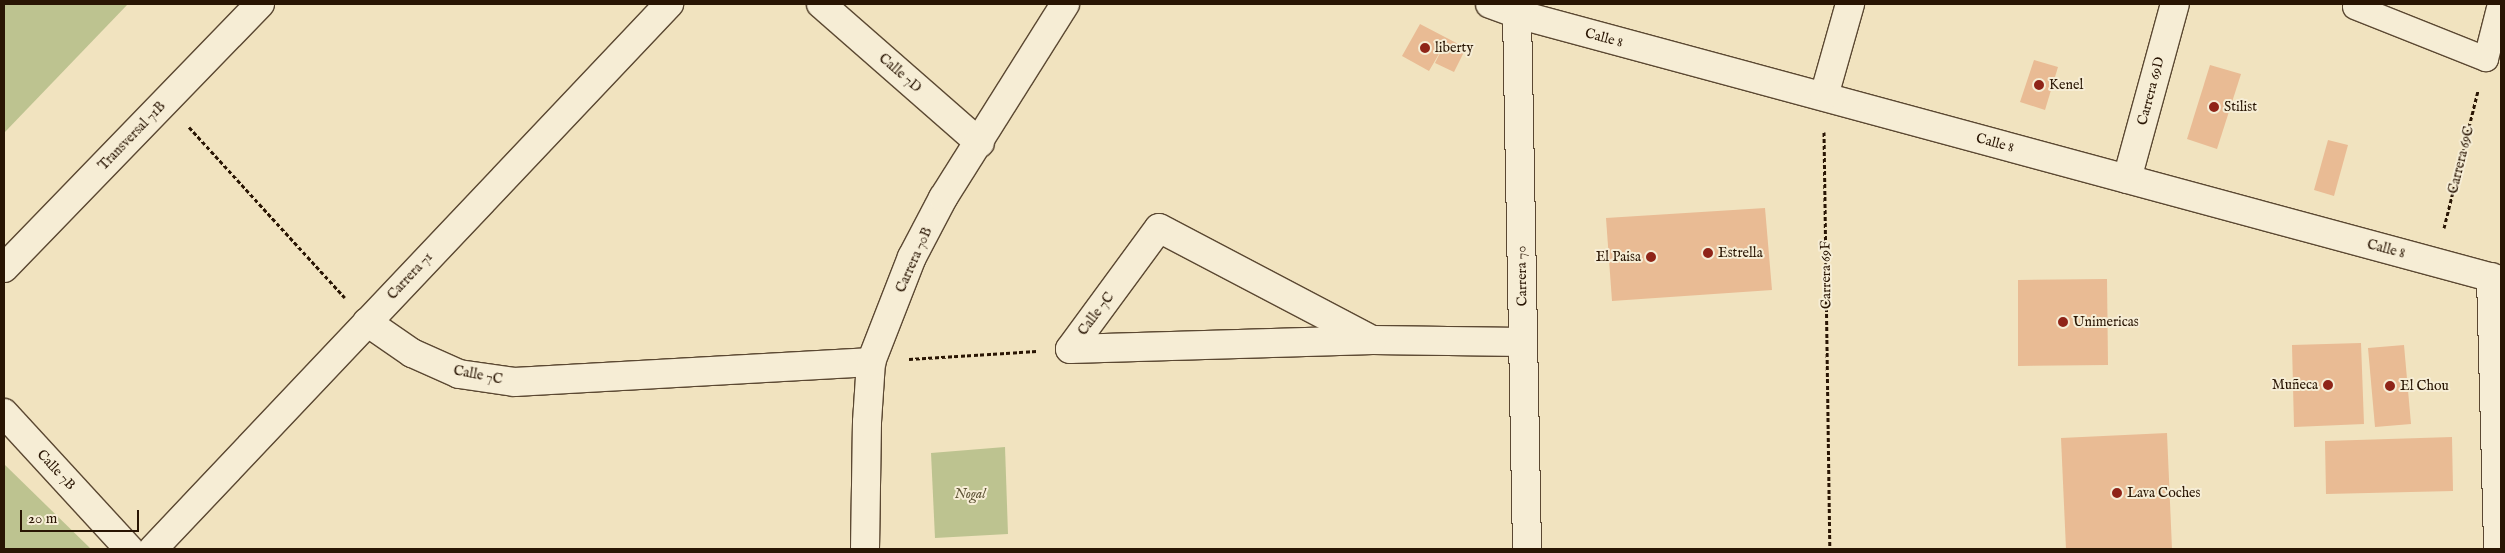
<!DOCTYPE html>
<meta charset="utf-8">
<style>
body{margin:0}
#map{position:relative;width:2505px;height:553px;overflow:hidden;background:#f1e3bf;font-family:"IM FELL English",serif}
div>[style]{position:absolute}
.green>*{inset:0;background:#bdc390}
.building>*{inset:0;background:#e9bb94}
.path>*{height:3px;margin-top:-1.5px;transform-origin:0;background:repeating-linear-gradient(90deg,#291503 0 4px,transparent 0 6.5px)}
.roads{filter:drop-shadow(1px 0 #5b4832) drop-shadow(-1px 0 #5b4832) drop-shadow(0 1px #5b4832) drop-shadow(0 -1px #5b4832)}
.service>*{height:24px;margin:-12px;padding:0 12px;transform-origin:12px;border-radius:12px;background:#f6edd5}
.minor>*{height:28px;margin:-14px;padding:0 14px;transform-origin:14px;border-radius:14px;background:#f6edd5}
.tertiary>*{height:28px;margin:-14px;padding:0 14px;transform-origin:14px;border-radius:14px;background:#f6edd5}
.dots>*{width:14px;height:14px;translate:-50% -50%;box-sizing:border-box;border:2px solid #f6edd5;border-radius:50%}
span{translate:-50% -50%;white-space:nowrap;text-align:center;line-height:1.15;-webkit-text-stroke:4px #f6edd5;paint-order:stroke}
.street-label{font-size:14px;color:#291503}
.poi-label{font-size:14px;color:#291503}
.left{translate:0 -50%;text-align:left}
.right{translate:-100% -50%;text-align:right}
.park-label{font-size:14px;color:#5d5234;font-style:italic}
.frame{position:absolute;inset:0;border:5px solid #291503;pointer-events:none}
.scale{position:absolute;left:20px;top:510px;width:119px;height:22px;box-sizing:border-box;border:2px solid #291503;border-top:0;padding-left:6px;font-size:15px;line-height:18px;white-space:nowrap;color:#291503;-webkit-text-stroke:4px #f6edd5;paint-order:stroke}
</style>
<div id="map">
<div class="green">
<div style="clip-path:polygon(4px 4px,128px 4px,4px 133px)"></div>
<div style="clip-path:polygon(1005px 447px,1008px 534px,935px 538px,931px 453px)"></div>
<div style="clip-path:polygon(4px 464px,91px 549px,4px 549px)"></div>
</div>
<div class="building">
<div style="clip-path:polygon(1420px 24px,1466px 48px,1454px 72px,1435px 63px,1443px 47px,1429px 71px,1402px 56px)"></div>
<div style="clip-path:polygon(2034px 60px,2058px 67px,2045px 110px,2020px 102px)"></div>
<div style="clip-path:polygon(2210px 65px,2241px 74px,2217px 149px,2187px 139px)"></div>
<div style="clip-path:polygon(2328px 140px,2348px 145px,2334px 196px,2314px 190px)"></div>
<div style="clip-path:polygon(1765px 208px,1772px 290px,1612px 301px,1606px 218px)"></div>
<div style="clip-path:polygon(2107px 279px,2108px 365px,2018px 366px,2018px 280px)"></div>
<div style="clip-path:polygon(2361px 343px,2364px 424px,2294px 427px,2292px 345px)"></div>
<div style="clip-path:polygon(2404px 345px,2411px 424px,2375px 427px,2368px 348px)"></div>
<div style="clip-path:polygon(2167px 433px,2172px 549px,2066px 549px,2061px 438px)"></div>
<div style="clip-path:polygon(2452px 437px,2453px 491px,2326px 494px,2325px 441px)"></div>
</div>
<div class="path">
<div style="left:189px;top:127px;width:231px;rotate:47.6deg"></div>
<div style="left:1824px;top:132px;width:417px;rotate:89.2deg"></div>
<div style="left:2444px;top:228px;width:141px;rotate:-76.1deg"></div>
<div style="left:909px;top:359px;width:128px;rotate:-3.6deg"></div>
<div style="left:1799px;top:549px;width:31px"></div>
</div>
<div class="roads">
<div class="service">
<div style="left:2355px;top:7px;width:141px;rotate:21.7deg"></div>
<div style="left:2486px;top:59px;width:57px;rotate:-75.7deg"></div>
</div>
<div class="minor">
<div style="left:821px;top:4px;width:211px;rotate:41.2deg"></div>
<div style="left:1490px;top:4px;width:29px;rotate:20deg"></div>
<div style="left:1517px;top:14px;width:1019px;rotate:15.13deg"></div>
<div style="left:1520px;top:4px;width:10px;rotate:107deg"></div>
<div style="left:1517px;top:14px;width:535px;rotate:88.93deg"></div>
<div style="left:1824px;top:96px;width:96px;rotate:-74.2deg"></div>
<div style="left:2127px;top:179px;width:181px;rotate:-74.7deg"></div>
<div style="left:2491px;top:277px;width:272px;rotate:88.5deg"></div>
<div style="left:367px;top:322px;width:55px;rotate:34.6deg"></div>
<div style="left:412px;top:353px;width:51px;rotate:24.1deg"></div>
<div style="left:459px;top:374px;width:57px;rotate:8.1deg"></div>
<div style="left:515px;top:382px;width:357px;rotate:-3.2deg"></div>
<div style="left:1070px;top:349px;width:303px;rotate:-1.7deg"></div>
<div style="left:1373px;top:340px;width:150px;rotate:0.8deg"></div>
<div style="left:1070px;top:349px;width:150px;rotate:-53.7deg"></div>
<div style="left:1159px;top:228px;width:241px;rotate:27.7deg"></div>
<div style="left:4px;top:413px;width:185px;rotate:47.4deg"></div>
<div style="left:153px;top:549px;width:751px;rotate:-46.57deg"></div>
<div style="left:865px;top:549px;width:127px;rotate:-89.1deg"></div>
<div style="left:867px;top:422px;width:60px;rotate:-86.2deg"></div>
<div style="left:871px;top:362px;width:113px;rotate:-68.7deg"></div>
<div style="left:912px;top:257px;width:67px;rotate:-62.3deg"></div>
<div style="left:943px;top:198px;width:229px;rotate:-57.8deg"></div>
</div>
<div class="tertiary">
<div style="left:4px;top:268px;width:368px;rotate:-45.9deg"></div>
</div>
</div>
<div class="dots">
<div style="left:1425px;top:48px;background:#8f2418"></div>
<div style="left:2039px;top:85px;background:#8f2418"></div>
<div style="left:2214px;top:107px;background:#8f2418"></div>
<div style="left:1708px;top:253px;background:#8f2418"></div>
<div style="left:1651px;top:257px;background:#8f2418"></div>
<div style="left:2063px;top:322px;background:#8f2418"></div>
<div style="left:2328px;top:385px;background:#8f2418"></div>
<div style="left:2390px;top:386px;background:#8f2418"></div>
<div style="left:2117px;top:493px;background:#8f2418"></div>
</div>
<div class="street-label">
<span style="left:1604px;top:38px;rotate:15deg">Calle 8</span>
<span style="left:900px;top:73px;rotate:41deg">Calle 7D</span>
<span style="left:2151px;top:91px;rotate:-75deg">Carrera 69D</span>
<span style="left:132px;top:136px;rotate:-46deg">Transversal 71B</span>
<span style="left:1995px;top:143px;rotate:15deg">Calle 8</span>
<span style="left:2461px;top:160px;rotate:-76deg">Carrera 69C</span>
<span style="left:2386px;top:249px;rotate:15deg">Calle 8</span>
<span style="left:914px;top:260px;rotate:-66deg">Carrera 70B</span>
<span style="left:1826px;top:275px;rotate:-91deg">Carrera 69F</span>
<span style="left:410px;top:276px;rotate:-47deg">Carrera 71</span>
<span style="left:1522px;top:276px;rotate:-91deg">Carrera 70</span>
<span style="left:1096px;top:314px;rotate:-53deg">Calle 7C</span>
<span style="left:478px;top:375px;rotate:11deg">Calle 7C</span>
<span style="left:56px;top:470px;rotate:47deg">Calle 7B</span>
</div>
<div class="poi-label">
<span class="left" style="left:1435px;top:48px">liberty</span>
<span class="left" style="left:2049px;top:85px">Kenel</span>
<span class="left" style="left:2224px;top:107px">Stilist</span>
<span class="left" style="left:1718px;top:253px">Estrella</span>
<span class="right" style="left:1641px;top:257px">El Paisa</span>
<span class="left" style="left:2073px;top:322px">Unimericas</span>
<span class="right" style="left:2318px;top:385px">Muñeca</span>
<span class="left" style="left:2400px;top:386px">El Chou</span>
<span class="left" style="left:2127px;top:493px">Lava Coches</span>
</div>
<div class="park-label">
<span style="left:970px;top:494px">Nogal</span>
</div>
<div class="frame"></div>
<div class="scale">20 m</div>
</div>
